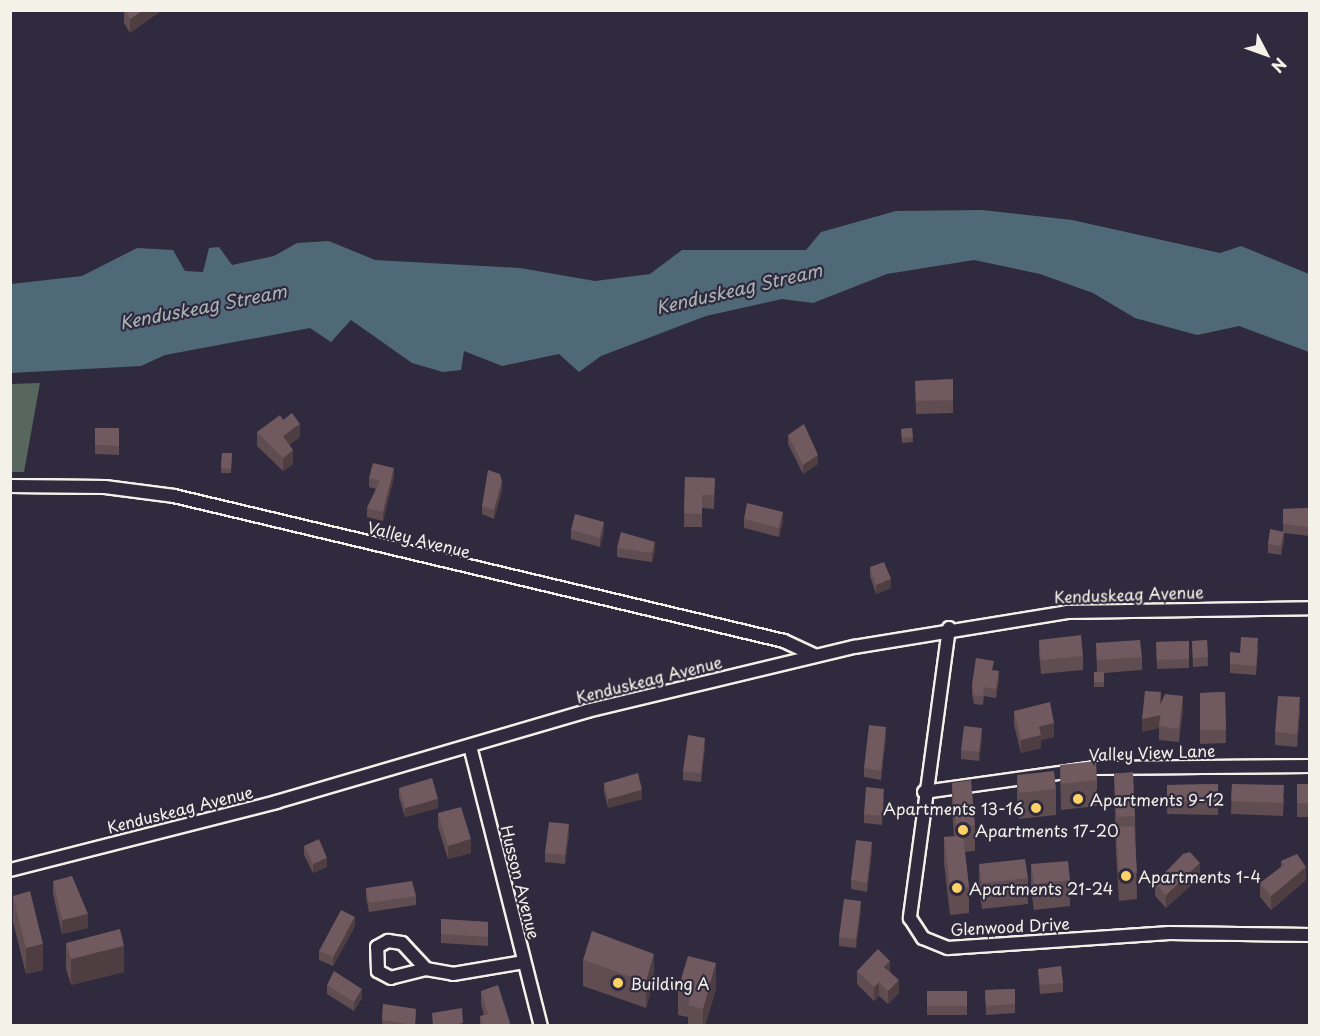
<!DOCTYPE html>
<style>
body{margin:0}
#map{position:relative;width:1320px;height:1036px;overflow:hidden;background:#2f2a3d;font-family:"Playpen Sans",sans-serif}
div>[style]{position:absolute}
.green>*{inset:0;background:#58675e}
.water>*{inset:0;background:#506979}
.roads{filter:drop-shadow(2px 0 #f4f1e8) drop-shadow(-2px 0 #f4f1e8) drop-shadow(0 2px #f4f1e8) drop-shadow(0 -2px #f4f1e8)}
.minor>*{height:12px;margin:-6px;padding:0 6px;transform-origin:6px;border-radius:6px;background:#2f2a3d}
.wall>*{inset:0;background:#604d52}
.shaded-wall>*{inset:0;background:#4e3e42}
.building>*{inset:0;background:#70595f}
.dots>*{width:16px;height:16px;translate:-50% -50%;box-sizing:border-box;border:3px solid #2f2a3d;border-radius:50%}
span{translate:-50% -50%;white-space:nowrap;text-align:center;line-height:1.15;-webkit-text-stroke:4.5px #2f2a3d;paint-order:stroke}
.street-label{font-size:16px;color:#f4f1e8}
.poi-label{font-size:16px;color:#f4f1e8}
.left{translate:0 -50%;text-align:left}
.right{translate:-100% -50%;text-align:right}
.water-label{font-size:18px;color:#aab4b6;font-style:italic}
.frame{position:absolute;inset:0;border:12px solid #f4f1e8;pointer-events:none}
.north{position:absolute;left:1236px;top:24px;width:60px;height:60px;-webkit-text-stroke:4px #2f2a3d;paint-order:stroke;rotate:131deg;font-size:16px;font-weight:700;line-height:24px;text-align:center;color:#f4f1e8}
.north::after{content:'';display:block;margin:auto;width:21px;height:27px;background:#f4f1e8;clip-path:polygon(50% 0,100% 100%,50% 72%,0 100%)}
</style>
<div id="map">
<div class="green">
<div style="clip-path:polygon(40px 383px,24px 472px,11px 472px,11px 384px)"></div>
</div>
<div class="water">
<div style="clip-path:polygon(982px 210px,1072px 220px,1220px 253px,1241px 246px,1309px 274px,1309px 352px,1239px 326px,1197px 335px,1135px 318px,1093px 293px,1040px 274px,974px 260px,887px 274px,813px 303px,782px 299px,706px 316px,601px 356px,579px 372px,559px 354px,502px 366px,464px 351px,461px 370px,443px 372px,412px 363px,351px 320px,331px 342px,310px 328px,165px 355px,141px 366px,11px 373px,11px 284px,82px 276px,137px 248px,173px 250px,185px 271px,203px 272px,209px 248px,219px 247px,232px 265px,274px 256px,297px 243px,329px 241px,375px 260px,520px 268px,595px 281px,650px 274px,682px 250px,806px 250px,821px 232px,896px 211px)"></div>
</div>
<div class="roads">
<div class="minor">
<div style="left:10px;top:486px;width:95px;rotate:0.6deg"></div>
<div style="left:105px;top:487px;width:70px;rotate:7.4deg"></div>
<div style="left:174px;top:496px;width:627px;rotate:13.37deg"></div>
<div style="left:784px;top:641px;width:33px;rotate:25deg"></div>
<div style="left:949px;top:628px;width:293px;rotate:97.7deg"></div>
<div style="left:910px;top:918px;width:24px;rotate:57deg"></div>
<div style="left:923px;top:938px;width:27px;rotate:22deg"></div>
<div style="left:948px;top:948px;width:222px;rotate:-3.9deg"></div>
<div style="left:1169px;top:933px;width:141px;rotate:0.8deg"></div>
<div style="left:470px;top:746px;width:289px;rotate:75.8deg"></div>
<div style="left:924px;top:792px;width:173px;rotate:-8deg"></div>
<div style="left:1095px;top:768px;width:215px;rotate:-0.5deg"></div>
<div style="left:10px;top:870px;width:275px;rotate:-14.3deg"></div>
<div style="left:276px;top:802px;width:324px;rotate:-16.3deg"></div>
<div style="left:587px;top:711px;width:275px;rotate:-13.5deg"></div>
<div style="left:854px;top:647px;width:216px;rotate:-9.3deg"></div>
<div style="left:1067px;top:612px;width:243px;rotate:-0.9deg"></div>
<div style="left:426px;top:969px;width:36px;rotate:166deg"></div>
<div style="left:391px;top:978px;width:15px;rotate:-152deg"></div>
<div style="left:378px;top:971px;width:24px;rotate:-92deg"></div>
<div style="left:377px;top:947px;width:13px;rotate:-29deg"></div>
<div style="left:388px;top:941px;width:14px;rotate:8deg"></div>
<div style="left:402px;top:943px;width:35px;rotate:47deg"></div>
<div style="left:426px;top:969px;width:27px;rotate:10deg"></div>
<div style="left:453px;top:974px;width:72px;rotate:-9.6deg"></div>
</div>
</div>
<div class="wall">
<div style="clip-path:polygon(124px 10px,162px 10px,130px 33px,124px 23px)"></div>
<div style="clip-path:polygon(953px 379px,953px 413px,916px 414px,915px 381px)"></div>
<div style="clip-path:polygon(283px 420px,300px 437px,289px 445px,293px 464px,283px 471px,257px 446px,257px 432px)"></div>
<div style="clip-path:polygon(95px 428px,119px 428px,119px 455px,95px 454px)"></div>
<div style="clip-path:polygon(912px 428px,913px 442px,902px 443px,901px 429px)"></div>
<div style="clip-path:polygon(788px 435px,818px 464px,803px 474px,788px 444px)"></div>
<div style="clip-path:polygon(222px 453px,232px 453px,231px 473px,221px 473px)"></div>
<div style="clip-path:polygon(394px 477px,383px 521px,367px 517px,367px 508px,376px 489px,369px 487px,369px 478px)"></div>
<div style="clip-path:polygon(685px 477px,715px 478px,714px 509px,702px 508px,702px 527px,684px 527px)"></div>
<div style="clip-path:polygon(502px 491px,494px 519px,482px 514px,482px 506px)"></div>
<div style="clip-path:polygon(1310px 508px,1310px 536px,1284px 533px,1284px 541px,1281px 555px,1268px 553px,1268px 544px,1283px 532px,1283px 509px)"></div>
<div style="clip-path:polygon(744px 519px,783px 521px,779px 537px,744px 528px)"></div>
<div style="clip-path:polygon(571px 530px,604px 531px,600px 547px,571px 539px)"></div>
<div style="clip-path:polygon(617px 548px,655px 550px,652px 562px,617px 557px)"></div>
<div style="clip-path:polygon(870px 567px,891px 588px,876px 594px,870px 576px)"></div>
<div style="clip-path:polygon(1039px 640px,1083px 656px,1083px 670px,1041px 674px,1039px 653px)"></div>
<div style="clip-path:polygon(1207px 640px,1208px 666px,1193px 667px,1192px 641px)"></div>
<div style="clip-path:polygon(1189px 641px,1189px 668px,1157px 669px,1156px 642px)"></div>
<div style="clip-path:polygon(1096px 643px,1142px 657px,1142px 670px,1104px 673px,1104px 687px,1094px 687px,1094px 672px,1097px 672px)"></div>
<div style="clip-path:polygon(1258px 647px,1256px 675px,1230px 673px,1230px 664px,1240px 653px)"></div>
<div style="clip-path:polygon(993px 671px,999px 680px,996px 698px,984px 696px,983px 705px,974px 704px,972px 694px,972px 685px)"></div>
<div style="clip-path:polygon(1225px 692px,1226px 743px,1200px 744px,1200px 693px)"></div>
<div style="clip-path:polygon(1161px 702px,1183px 710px,1179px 742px,1159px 740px,1159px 728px,1142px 732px)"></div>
<div style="clip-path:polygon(1300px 710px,1297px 747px,1275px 745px,1275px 732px)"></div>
<div style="clip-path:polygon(1014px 711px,1054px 737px,1041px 740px,1041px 748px,1021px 753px,1014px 725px)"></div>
<div style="clip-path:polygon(886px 736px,881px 780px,864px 777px,864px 768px)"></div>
<div style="clip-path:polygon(982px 737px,979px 761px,961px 759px,961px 750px)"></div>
<div style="clip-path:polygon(705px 747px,701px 782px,683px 780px,683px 771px)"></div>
<div style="clip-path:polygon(1060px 765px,1097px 780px,1097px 806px,1061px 810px)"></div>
<div style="clip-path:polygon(1114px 774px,1135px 816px,1137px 899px,1119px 901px,1116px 853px)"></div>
<div style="clip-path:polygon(1017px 775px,1056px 789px,1056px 815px,1019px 819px,1017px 801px)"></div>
<div style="clip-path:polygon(604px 783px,642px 799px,608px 808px,604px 792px)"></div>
<div style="clip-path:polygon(952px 783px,975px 825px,975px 851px,965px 852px,969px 887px,969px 913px,950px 915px,944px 863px,944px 837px,954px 836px,952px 809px)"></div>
<div style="clip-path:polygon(1218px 784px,1218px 815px,1167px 814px,1167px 785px)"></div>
<div style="clip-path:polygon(1232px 784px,1284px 798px,1283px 816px,1231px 814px)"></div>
<div style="clip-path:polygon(1297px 784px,1310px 784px,1310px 817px,1297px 817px)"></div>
<div style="clip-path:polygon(399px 788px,438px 808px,405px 817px,399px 797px)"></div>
<div style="clip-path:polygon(884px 798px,882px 825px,864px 823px,864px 814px)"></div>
<div style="clip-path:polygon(438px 813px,471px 853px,448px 859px,438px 827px)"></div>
<div style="clip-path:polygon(569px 833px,565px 864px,545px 862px,545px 853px)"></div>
<div style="clip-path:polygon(304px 846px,327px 867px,313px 873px,304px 855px)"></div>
<div style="clip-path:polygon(872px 851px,867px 892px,851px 889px,851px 880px)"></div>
<div style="clip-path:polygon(1281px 861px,1306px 880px,1271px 910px,1260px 897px,1260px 883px,1281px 867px)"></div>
<div style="clip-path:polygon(979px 864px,1028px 878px,1028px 904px,982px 909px,979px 890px)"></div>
<div style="clip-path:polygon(1031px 864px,1070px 880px,1070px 906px,1034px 910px,1031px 890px)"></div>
<div style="clip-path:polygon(1200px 877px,1166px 908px,1155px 896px,1155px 883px)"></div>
<div style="clip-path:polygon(53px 881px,88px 928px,62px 934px,53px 894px)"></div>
<div style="clip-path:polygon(366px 888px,416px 896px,416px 905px,369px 912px,366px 897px)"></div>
<div style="clip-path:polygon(13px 896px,43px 970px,26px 974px,13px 922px)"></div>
<div style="clip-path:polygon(861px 910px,856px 948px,839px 946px,839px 937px)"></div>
<div style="clip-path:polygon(441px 919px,488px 922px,488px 946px,441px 943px)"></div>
<div style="clip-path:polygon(355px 926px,333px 966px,319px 960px,319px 951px)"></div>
<div style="clip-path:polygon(66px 943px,124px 972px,71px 985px,66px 969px)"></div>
<div style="clip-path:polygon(583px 960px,654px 980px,646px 1008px,583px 986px)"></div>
<div style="clip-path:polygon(1038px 969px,1063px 983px,1063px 992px,1040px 994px)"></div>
<div style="clip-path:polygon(857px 971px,890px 971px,899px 993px,888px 1004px,879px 996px,874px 1001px,857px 984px)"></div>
<div style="clip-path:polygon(327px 985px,362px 998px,354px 1011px,327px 994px)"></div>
<div style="clip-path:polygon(678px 989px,716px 989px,705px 1026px,688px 1026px,688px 1017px,678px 1015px)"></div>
<div style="clip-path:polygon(1015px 989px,1015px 1013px,986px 1015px,985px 990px)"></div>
<div style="clip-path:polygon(481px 991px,511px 1026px,480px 1026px,480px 1016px,484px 1015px,481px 1004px)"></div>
<div style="clip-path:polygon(927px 991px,967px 991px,967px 1015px,927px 1015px)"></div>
<div style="clip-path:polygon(383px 1004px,416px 1009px,415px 1026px,382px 1026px)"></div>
</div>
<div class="shaded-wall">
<div style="clip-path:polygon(143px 10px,162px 10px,130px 33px,130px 19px)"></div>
<div style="clip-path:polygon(300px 424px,300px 437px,283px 450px,283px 436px)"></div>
<div style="clip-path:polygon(293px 450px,293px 464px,283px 471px,283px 458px)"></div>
<div style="clip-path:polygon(818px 455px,818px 464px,803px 474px,803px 465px)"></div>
<div style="clip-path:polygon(394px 468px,394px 477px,383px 521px,383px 512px)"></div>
<div style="clip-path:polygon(502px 482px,502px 491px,494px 519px,494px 510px)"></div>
<div style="clip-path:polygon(783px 512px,783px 521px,779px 537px,779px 528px)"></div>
<div style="clip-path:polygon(604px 522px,604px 531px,600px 547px,600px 538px)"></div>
<div style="clip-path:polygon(1284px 532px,1284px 541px,1281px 555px,1281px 546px)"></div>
<div style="clip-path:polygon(655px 542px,655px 550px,652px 562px,652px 553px)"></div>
<div style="clip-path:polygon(891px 579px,891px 588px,876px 594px,876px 585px)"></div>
<div style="clip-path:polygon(999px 671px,999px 680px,996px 698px,996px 689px)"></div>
<div style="clip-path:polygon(1161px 692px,1161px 706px,1159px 728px,1142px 732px,1142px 719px)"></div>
<div style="clip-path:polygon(1183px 696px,1183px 710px,1179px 742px,1179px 729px)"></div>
<div style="clip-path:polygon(1300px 697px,1300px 710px,1297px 747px,1297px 734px)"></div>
<div style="clip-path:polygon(1054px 723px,1054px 737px,1041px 740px,1041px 748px,1021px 753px,1021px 740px,1039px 727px)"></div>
<div style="clip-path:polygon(886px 727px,886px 736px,881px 780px,881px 771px)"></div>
<div style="clip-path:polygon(982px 728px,982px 737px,979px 761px,979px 752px)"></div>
<div style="clip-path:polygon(705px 738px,705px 747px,701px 782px,701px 773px)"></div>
<div style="clip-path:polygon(642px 790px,642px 799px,608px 808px,608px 799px)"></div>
<div style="clip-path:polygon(438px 799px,438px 808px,405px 817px,405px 808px)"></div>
<div style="clip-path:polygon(569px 824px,569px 833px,565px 864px,565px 855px)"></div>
<div style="clip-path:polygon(471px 839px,471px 853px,448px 859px,448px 846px)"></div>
<div style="clip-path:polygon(872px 842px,872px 851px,867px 892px,867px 883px)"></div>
<div style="clip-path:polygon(327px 858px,327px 867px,313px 873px,313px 864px)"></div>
<div style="clip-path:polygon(1200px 863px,1200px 877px,1166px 908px,1166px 895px)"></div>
<div style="clip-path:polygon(1306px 867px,1306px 880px,1271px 910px,1271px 896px)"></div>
<div style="clip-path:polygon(861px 901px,861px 910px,856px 948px,856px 939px)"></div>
<div style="clip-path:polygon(88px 914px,88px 928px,62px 934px,62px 920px)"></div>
<div style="clip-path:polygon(355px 917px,355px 926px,333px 966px,333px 957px)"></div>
<div style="clip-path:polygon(43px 944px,43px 970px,26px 974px,26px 948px)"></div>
<div style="clip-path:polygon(124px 946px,124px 972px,71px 985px,71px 959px)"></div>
<div style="clip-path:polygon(654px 954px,654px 980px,646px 1008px,646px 982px)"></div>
<div style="clip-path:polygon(890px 961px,890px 975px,884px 967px)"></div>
<div style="clip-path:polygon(716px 963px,716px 989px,705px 1026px,703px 1026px,703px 1009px)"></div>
<div style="clip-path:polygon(899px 980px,899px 993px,888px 1004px,888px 991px)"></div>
<div style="clip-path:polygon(879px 982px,879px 996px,874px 1001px,874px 987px)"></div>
<div style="clip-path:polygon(362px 989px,362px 998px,354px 1011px,354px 1002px)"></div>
</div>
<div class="building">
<div style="clip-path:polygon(125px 10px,143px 10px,130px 19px)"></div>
<div style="clip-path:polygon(953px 379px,953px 400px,916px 401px,915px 381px)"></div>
<div style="clip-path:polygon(292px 413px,300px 424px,283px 436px,293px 450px,283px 458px,257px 432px,280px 415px,283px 420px)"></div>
<div style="clip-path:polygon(804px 424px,818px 455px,803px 465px,788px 435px)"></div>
<div style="clip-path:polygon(95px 428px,119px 428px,119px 446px,95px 445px)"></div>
<div style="clip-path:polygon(912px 428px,913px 437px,902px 438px,901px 429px)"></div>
<div style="clip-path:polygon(222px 453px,232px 453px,231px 469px,221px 468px)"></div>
<div style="clip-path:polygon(373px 463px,394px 468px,383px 512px,367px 508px,380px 481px,369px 478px)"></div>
<div style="clip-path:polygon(488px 470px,500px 474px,502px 482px,494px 510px,482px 506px)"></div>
<div style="clip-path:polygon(685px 477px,715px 478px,714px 495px,702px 495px,702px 514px,684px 513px)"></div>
<div style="clip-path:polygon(747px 503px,783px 512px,779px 528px,744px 519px)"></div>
<div style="clip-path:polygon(1310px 508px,1310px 527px,1283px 524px,1283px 509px)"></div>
<div style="clip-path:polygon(575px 514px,604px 522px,600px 538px,571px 530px)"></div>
<div style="clip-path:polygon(1270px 529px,1284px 532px,1281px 546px,1268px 544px)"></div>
<div style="clip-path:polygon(621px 532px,655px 542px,652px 553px,617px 548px)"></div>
<div style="clip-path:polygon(884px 562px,891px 579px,876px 585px,870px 567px)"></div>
<div style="clip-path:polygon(1081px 635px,1083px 656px,1041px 660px,1039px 640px)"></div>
<div style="clip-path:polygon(1241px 637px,1258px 638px,1256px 666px,1230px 664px,1230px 652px,1240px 653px)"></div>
<div style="clip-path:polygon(1140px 640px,1142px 657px,1097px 660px,1096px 643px)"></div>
<div style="clip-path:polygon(1207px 640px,1208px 657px,1193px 658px,1192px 641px)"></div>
<div style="clip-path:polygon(1189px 641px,1189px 659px,1157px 660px,1156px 642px)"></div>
<div style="clip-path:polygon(976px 658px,994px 661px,992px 670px,999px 671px,996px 689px,984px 687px,983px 696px,974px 695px,972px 685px)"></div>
<div style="clip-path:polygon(1094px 672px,1104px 672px,1104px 682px,1094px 682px)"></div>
<div style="clip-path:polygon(1145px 691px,1161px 692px,1160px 705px,1165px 694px,1183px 696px,1179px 729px,1159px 726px,1161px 715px,1142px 719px)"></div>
<div style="clip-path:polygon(1225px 692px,1226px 730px,1200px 730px,1200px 693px)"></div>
<div style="clip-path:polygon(1278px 696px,1300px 697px,1297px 734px,1275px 732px)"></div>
<div style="clip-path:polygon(1050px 702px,1054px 723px,1039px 727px,1041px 735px,1021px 740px,1014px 711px)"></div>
<div style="clip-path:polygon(869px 725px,886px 727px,881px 771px,864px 768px)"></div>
<div style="clip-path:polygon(964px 726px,982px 728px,979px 752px,961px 750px)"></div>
<div style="clip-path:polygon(688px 735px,705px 738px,701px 773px,683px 771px)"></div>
<div style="clip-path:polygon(1096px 761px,1097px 780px,1061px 784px,1060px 765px)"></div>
<div style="clip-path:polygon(1054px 771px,1056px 789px,1019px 793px,1017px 775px)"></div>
<div style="clip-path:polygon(1133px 772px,1135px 816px,1117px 817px,1114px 774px)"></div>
<div style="clip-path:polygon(638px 773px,642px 790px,608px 799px,604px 783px)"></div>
<div style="clip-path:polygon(432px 778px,438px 799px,405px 808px,399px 788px)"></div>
<div style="clip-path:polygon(971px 780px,975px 825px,956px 827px,952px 783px)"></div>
<div style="clip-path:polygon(1218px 784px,1218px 802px,1167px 801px,1167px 785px)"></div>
<div style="clip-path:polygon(1232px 784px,1284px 785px,1283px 803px,1231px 801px)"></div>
<div style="clip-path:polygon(1297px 784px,1310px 784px,1310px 804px,1297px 803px)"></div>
<div style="clip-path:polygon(866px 787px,884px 789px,882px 816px,864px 814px)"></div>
<div style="clip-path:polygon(461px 807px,471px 839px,448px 846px,438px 813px)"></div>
<div style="clip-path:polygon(549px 822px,569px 824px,565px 855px,545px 853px)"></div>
<div style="clip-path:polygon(1134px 826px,1137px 873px,1119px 875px,1116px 827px)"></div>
<div style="clip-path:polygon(963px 836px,969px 887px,950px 889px,944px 837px)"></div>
<div style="clip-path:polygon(319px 839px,327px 858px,313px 864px,304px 846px)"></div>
<div style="clip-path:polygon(856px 840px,872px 842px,867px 883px,851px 880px)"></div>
<div style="clip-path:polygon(1190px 852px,1200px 863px,1166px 895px,1155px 883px,1183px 854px)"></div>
<div style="clip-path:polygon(1297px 854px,1306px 867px,1271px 896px,1260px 883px,1284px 865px,1281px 861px)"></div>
<div style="clip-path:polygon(1025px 859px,1028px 878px,982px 883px,979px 864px)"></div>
<div style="clip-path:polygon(1068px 861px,1070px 880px,1034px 884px,1031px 864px)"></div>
<div style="clip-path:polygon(72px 876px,88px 914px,62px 920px,53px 881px)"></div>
<div style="clip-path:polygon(412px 881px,416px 896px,369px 903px,366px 888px)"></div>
<div style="clip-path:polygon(30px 891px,43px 944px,26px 948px,13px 896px)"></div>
<div style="clip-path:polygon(844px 899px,861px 901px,856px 939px,839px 937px)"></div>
<div style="clip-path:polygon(341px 910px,355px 917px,333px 957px,319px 951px)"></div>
<div style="clip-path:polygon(441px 919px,488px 922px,488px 937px,441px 934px)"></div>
<div style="clip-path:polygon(120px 929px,124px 946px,71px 959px,66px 943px)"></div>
<div style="clip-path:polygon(592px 931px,654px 954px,646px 982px,583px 960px)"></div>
<div style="clip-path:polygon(878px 949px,890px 961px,884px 967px,899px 980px,888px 991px,879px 982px,874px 987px,857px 971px)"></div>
<div style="clip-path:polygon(688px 956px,716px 963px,703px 1009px,688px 1005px,692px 992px,678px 989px)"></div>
<div style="clip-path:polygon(1061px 966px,1063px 983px,1040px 985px,1038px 969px)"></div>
<div style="clip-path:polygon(334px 971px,362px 989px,354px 1002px,327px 985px)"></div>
<div style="clip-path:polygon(498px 985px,511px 1026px,483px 1026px,480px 1016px,488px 1014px,481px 991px)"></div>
<div style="clip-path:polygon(1015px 989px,1015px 1004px,986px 1006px,985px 990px)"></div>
<div style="clip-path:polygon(927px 991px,967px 991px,967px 1006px,927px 1006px)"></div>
<div style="clip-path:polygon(383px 1004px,416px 1009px,415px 1025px,382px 1020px)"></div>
<div style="clip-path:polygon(462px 1008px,463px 1023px,450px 1026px,433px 1026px,432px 1013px)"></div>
</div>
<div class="dots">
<div style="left:1078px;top:799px;background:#ffd166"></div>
<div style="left:1036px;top:808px;background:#ffd166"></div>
<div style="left:963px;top:830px;background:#ffd166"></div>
<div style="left:1126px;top:876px;background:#ffd166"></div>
<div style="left:957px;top:888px;background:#ffd166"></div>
<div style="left:618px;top:983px;background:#ffd166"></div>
</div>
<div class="street-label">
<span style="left:419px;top:539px;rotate:14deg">Valley Avenue</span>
<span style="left:1129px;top:594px;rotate:-2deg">Kenduskeag Avenue</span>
<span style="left:649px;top:679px;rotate:-14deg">Kenduskeag Avenue</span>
<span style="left:1152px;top:752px;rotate:-2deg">Valley View Lane</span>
<span style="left:180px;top:809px;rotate:-14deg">Kenduskeag Avenue</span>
<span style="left:521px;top:882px;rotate:76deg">Husson Avenue</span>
<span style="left:1010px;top:926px;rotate:-3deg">Glenwood Drive</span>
</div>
<div class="poi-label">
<span class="left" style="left:1090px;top:799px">Apartments 9-12</span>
<span class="right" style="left:1024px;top:808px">Apartments 13-16</span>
<span class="left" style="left:975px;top:830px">Apartments 17-20</span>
<span class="left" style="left:1138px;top:876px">Apartments 1-4</span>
<span class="left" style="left:969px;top:888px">Apartments 21-24</span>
<span class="left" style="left:630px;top:983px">Building A</span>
</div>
<div class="water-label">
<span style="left:739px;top:289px;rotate:-13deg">Kenduskeag Stream</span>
<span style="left:203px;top:307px;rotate:-11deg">Kenduskeag Stream</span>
</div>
<div class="frame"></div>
<div class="north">N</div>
</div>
